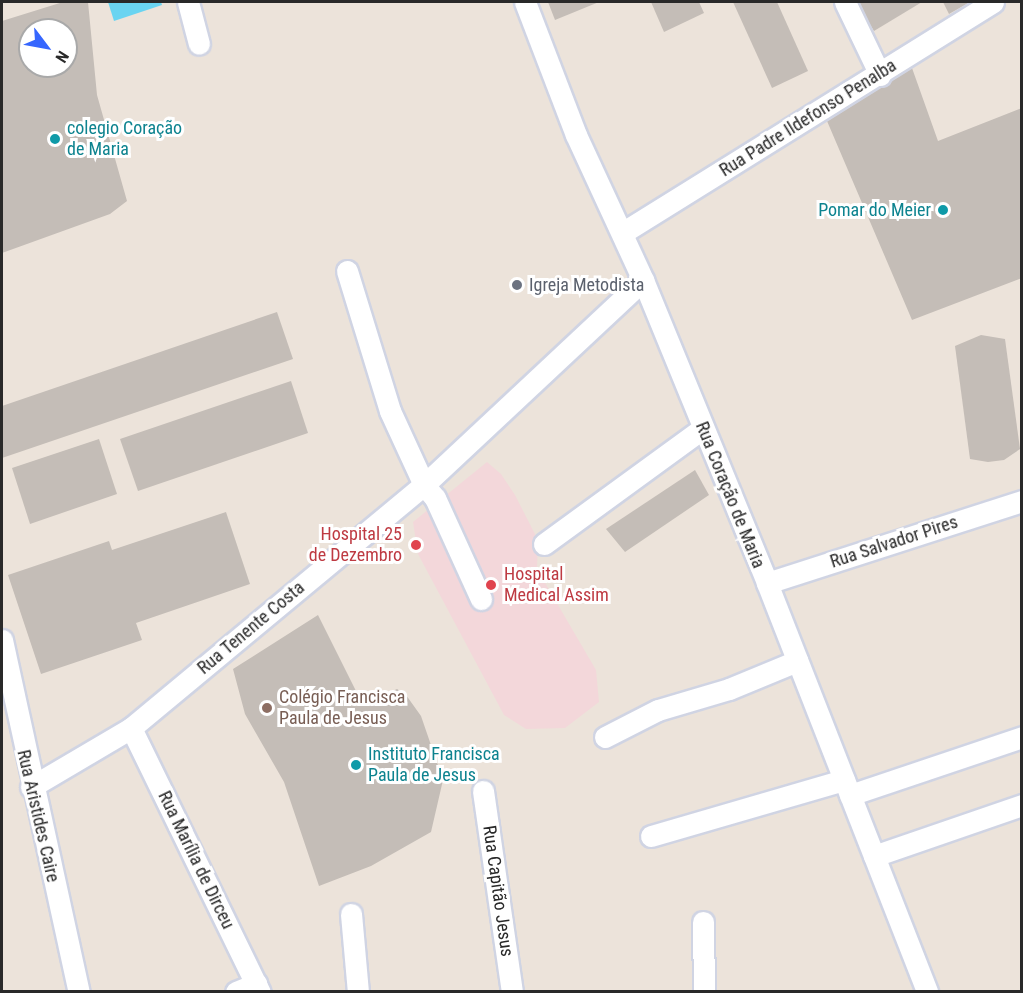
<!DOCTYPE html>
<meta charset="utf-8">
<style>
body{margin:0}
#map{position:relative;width:1023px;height:993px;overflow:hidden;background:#ece3da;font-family:"Roboto Condensed",sans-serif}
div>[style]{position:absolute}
.medical>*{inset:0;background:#f3d7da}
.water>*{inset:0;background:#6ad4f1}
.building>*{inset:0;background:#c4bdb7}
.roads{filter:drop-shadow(2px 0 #d0d4e3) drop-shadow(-2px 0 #d0d4e3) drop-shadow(0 2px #d0d4e3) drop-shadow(0 -2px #d0d4e3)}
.minor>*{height:21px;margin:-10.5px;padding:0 10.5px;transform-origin:10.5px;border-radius:10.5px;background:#fff}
.dots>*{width:16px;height:16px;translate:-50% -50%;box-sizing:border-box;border:3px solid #fff;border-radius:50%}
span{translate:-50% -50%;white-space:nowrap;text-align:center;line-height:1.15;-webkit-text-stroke:6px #fff;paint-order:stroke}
.street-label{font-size:18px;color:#292929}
.culture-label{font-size:18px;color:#0d838f}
.left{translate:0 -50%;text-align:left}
.right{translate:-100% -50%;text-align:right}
.worship-label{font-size:18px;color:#5b616d}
.health-label{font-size:18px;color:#be3a42}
.education-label{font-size:18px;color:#785e54}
.frame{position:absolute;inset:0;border:3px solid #292929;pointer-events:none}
.north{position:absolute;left:18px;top:18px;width:60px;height:60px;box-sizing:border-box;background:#fff;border:2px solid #a9a9a9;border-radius:50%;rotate:122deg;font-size:16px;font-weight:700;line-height:24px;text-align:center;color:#292929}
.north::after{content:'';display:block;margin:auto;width:21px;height:27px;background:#3666fe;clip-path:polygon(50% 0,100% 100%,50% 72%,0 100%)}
</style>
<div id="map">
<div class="medical">
<div style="clip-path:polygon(487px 462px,501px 474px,515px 495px,538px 540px,537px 569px,596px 670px,599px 702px,565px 728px,526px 729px,504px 715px,418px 554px,413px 522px)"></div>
</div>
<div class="water">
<div style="clip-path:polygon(108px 2px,161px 2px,162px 5px,114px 21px)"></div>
</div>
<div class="building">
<div style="clip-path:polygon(evenodd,63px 2px,88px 2px,97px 95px,127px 201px,110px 214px,2px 253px,2px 21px,63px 2px,30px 30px,66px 30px,66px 66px,30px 66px,30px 30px)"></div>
<div style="clip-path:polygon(548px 2px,599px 2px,555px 20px)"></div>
<div style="clip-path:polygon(651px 2px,699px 2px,704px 13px,664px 32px)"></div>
<div style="clip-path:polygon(733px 2px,777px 2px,808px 71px,772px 88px)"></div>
<div style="clip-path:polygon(856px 2px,922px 2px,874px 31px)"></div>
<div style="clip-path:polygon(943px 2px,970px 2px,949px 14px)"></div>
<div style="clip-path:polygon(912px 68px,938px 141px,1022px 108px,1022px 278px,912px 320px,827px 121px)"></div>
<div style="clip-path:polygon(277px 312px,293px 359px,2px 458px,2px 406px)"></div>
<div style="clip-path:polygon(981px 335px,1005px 339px,1020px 449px,1004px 460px,988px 462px,970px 459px,955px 346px)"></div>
<div style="clip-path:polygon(291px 381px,308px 433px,138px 491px,120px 439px)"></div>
<div style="clip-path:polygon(99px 439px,117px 494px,30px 524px,12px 468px)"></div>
<div style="clip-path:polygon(695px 470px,709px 495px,625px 552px,606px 529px)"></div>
<div style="clip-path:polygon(226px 512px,250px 584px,136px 623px,142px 640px,41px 674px,8px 575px,109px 541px,112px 550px)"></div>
<div style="clip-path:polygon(318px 615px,363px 705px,397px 689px,406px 695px,421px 716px,443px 780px,431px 832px,371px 866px,319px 886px,284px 782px,245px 714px,233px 669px)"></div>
</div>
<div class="roads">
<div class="minor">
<div style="left:188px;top:2px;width:43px;rotate:75.3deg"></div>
<div style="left:525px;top:2px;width:142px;rotate:69deg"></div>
<div style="left:576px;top:135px;width:160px;rotate:65.2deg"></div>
<div style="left:643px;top:280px;width:327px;rotate:67.7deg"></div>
<div style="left:767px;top:583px;width:439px;rotate:68.6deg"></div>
<div style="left:845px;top:2px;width:81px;rotate:64.4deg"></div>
<div style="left:622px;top:233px;width:437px;rotate:-31.9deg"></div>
<div style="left:347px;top:271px;width:146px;rotate:72.9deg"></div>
<div style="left:390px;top:411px;width:81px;rotate:65.3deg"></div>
<div style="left:424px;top:485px;width:17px;rotate:50deg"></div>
<div style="left:435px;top:498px;width:111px;rotate:65.5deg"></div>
<div style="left:544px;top:544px;width:197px;rotate:-36.1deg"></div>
<div style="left:767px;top:583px;width:268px;rotate:-17.8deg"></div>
<div style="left:2px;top:640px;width:360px;rotate:77.7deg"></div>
<div style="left:131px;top:728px;width:294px;rotate:64deg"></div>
<div style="left:605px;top:737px;width:59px;rotate:-27deg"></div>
<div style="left:658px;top:710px;width:74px;rotate:-16.5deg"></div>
<div style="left:729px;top:689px;width:74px;rotate:-22.4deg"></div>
<div style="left:31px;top:787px;width:116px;rotate:-30.5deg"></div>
<div style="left:131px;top:728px;width:381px;rotate:-39.7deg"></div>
<div style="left:424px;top:485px;width:300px;rotate:-43.1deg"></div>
<div style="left:483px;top:791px;width:203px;rotate:81.8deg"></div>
<div style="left:850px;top:795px;width:182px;rotate:-18.6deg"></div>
<div style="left:651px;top:836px;width:201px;rotate:-16.2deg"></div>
<div style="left:874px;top:856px;width:157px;rotate:-19deg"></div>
<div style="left:351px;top:914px;width:78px;rotate:84.9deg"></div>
<div style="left:703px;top:922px;width:70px;rotate:89.2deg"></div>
<div style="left:236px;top:992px;width:22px;rotate:-22deg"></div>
</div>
</div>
<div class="dots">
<div style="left:55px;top:139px;background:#0f9aa8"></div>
<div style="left:943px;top:210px;background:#0f9aa8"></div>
<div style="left:517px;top:285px;background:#6b7280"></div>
<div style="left:416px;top:545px;background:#e0444e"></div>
<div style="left:491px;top:585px;background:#e0444e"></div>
<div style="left:267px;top:708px;background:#8d6e63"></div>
<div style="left:356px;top:765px;background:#0f9aa8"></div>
</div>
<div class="street-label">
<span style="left:808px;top:118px;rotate:-32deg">Rua Padre Ildefonso Penalba</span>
<span style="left:730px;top:495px;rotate:68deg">Rua Coração de Maria</span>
<span style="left:894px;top:542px;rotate:-18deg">Rua Salvador Pires</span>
<span style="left:251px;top:628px;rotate:-40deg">Rua Tenente Costa</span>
<span style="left:38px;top:816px;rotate:77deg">Rua Aristides Caire</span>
<span style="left:196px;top:860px;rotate:64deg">Rua Marília de Dirceu</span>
<span style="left:498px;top:891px;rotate:82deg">Rua Capitão Jesus</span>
</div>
<div class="culture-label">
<span class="left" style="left:67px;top:139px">colegio Coração<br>de Maria</span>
<span class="right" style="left:931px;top:210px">Pomar do Meier</span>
<span class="left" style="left:368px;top:765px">Instituto Francisca<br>Paula de Jesus</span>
</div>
<div class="worship-label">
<span class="left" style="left:529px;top:285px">Igreja Metodista</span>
</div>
<div class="health-label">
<span class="right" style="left:402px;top:545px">Hospital 25<br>de Dezembro</span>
<span class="left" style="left:504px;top:585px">Hospital<br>Medical Assim</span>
</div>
<div class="education-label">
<span class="left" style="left:279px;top:708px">Colégio Francisca<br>Paula de Jesus</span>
</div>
<div class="frame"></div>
<div class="north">N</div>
</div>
